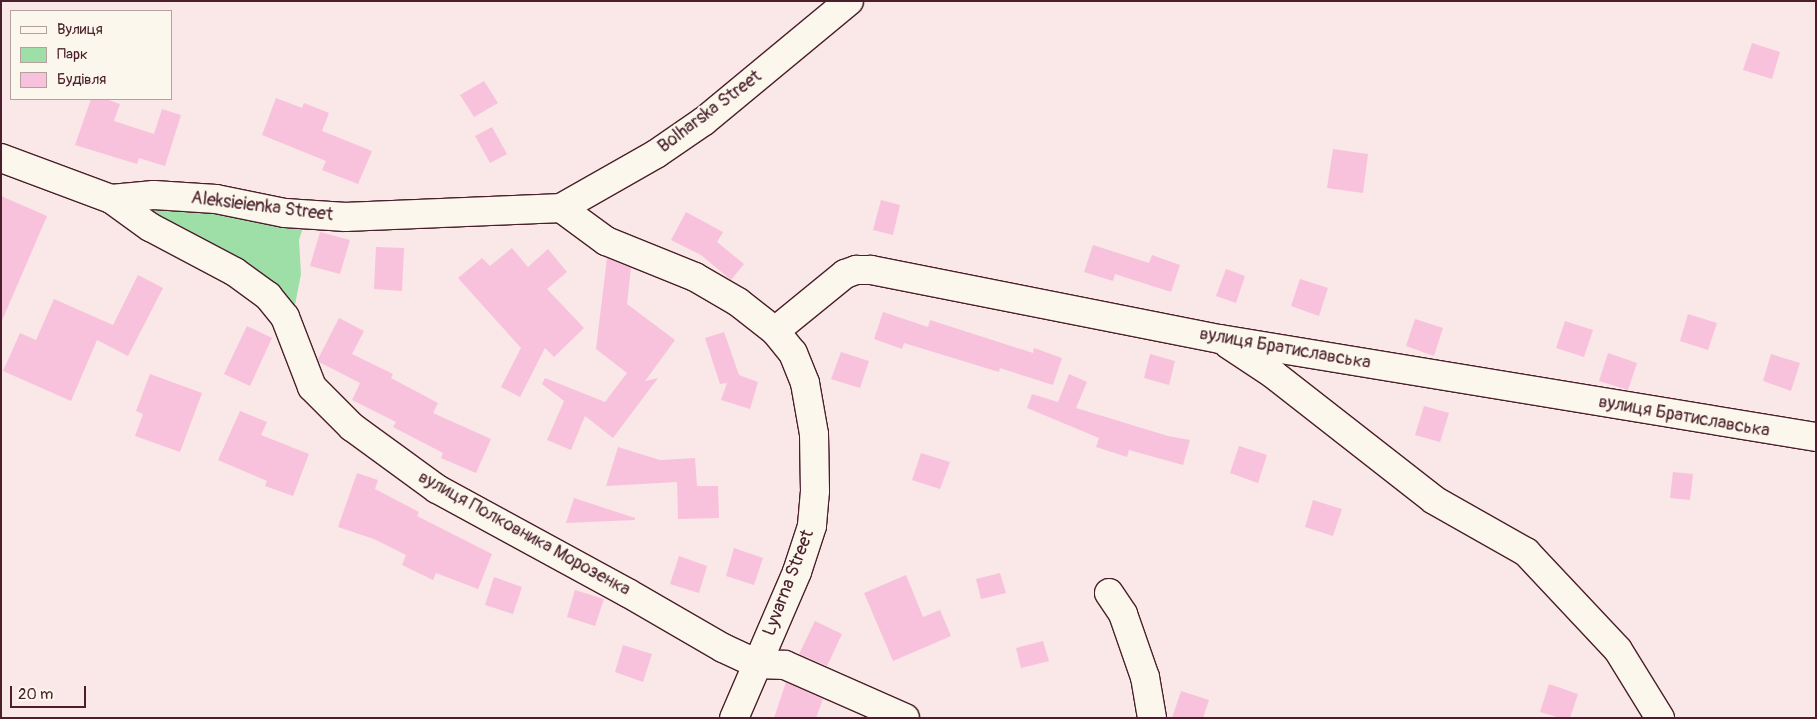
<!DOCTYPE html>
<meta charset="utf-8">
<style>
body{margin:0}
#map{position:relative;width:1817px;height:719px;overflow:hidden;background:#fae7e7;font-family:Pangolin,sans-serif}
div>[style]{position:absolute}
.green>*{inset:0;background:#9edea7}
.building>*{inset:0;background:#f8c2dc}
.roads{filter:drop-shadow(1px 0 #4a1f2b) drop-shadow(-1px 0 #4a1f2b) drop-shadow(0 1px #4a1f2b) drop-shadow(0 -1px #4a1f2b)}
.minor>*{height:28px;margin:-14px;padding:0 14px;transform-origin:14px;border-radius:14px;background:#fbf7ec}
span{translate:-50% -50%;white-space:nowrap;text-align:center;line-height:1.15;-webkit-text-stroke:4.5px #fbf7ec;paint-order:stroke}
.street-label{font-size:18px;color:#4a1f2b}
.frame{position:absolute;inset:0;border:2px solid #4a1f2b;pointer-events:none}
.legend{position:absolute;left:10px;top:10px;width:162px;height:90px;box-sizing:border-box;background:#fbf7ec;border:1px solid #b4a19f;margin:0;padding:6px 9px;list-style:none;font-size:15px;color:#4a1f2b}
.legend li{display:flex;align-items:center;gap:10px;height:25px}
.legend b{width:25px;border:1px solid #b4a19f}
.scale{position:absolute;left:10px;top:686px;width:76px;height:22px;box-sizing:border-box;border:2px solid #4a1f2b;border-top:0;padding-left:6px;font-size:15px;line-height:18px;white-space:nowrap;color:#4a1f2b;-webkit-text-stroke:4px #fbf7ec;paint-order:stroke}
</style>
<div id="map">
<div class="green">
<div style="clip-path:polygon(154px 203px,304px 224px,299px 240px,301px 274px,294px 310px,152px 219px)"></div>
</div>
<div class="building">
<div style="clip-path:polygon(1752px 43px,1780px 52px,1772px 79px,1743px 70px)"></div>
<div style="clip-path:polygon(484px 81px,498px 103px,474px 117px,460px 95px)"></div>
<div style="clip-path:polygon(276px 98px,302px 108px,304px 103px,329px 113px,322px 131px,372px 151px,358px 184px,322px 170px,326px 161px,262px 135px)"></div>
<div style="clip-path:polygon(91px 99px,106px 99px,120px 104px,114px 121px,154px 134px,162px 109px,181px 115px,165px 166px,139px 158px,137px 164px,75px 145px)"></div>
<div style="clip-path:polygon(492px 127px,507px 154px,490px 163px,475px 136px)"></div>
<div style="clip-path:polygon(1333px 149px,1368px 154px,1363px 193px,1327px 188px)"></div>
<div style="clip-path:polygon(1px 196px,47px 216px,1px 323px)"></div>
<div style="clip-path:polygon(881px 200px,900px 205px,893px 235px,873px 230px)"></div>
<div style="clip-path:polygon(686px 212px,723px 232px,717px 242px,744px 264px,731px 280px,701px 255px,671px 240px)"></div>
<div style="clip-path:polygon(320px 232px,350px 240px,340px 274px,310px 266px)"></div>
<div style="clip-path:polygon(1093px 245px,1149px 263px,1152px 255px,1180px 265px,1171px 292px,1115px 274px,1113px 281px,1084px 272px)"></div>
<div style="clip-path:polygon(376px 247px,404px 248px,402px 291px,374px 289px)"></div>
<div style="clip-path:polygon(512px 248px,528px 267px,548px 249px,567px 272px,547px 289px,584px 328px,554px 357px,545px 348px,520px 397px,501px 387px,521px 348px,458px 278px,482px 258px,490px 266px)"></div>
<div style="clip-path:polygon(607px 258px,631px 268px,627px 304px,675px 340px,645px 381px,658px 378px,613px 438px,585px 416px,571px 450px,547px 440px,564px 401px,542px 384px,545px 378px,605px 402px,627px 373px,596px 349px)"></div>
<div style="clip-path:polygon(1226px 269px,1245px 276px,1236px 303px,1216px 296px)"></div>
<div style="clip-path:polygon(138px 275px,163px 288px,128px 356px,97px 340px,71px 401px,3px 371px,20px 333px,36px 340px,54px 299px,113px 325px)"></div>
<div style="clip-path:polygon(1300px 279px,1328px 288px,1319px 316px,1291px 306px)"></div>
<div style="clip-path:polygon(883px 312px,928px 327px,930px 320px,1033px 353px,1034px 348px,1062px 358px,1053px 385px,1000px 368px,999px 372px,904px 343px,902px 349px,874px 339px)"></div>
<div style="clip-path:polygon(1688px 314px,1717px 323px,1708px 350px,1680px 341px)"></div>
<div style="clip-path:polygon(339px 318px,364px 331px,352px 354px,393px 374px,391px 378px,438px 403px,433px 413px,491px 439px,476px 473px,441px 458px,443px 453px,393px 427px,396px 422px,352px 400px,360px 383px,319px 362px,318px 359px)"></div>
<div style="clip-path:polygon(1415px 319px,1443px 328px,1434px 356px,1406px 346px)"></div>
<div style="clip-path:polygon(1565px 321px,1593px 330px,1584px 357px,1556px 348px)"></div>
<div style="clip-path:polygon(247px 326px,272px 338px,250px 386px,224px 374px)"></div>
<div style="clip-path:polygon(724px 332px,739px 375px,758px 382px,750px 409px,721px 400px,727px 383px,720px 384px,705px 338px)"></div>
<div style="clip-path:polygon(841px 352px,869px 361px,860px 388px,831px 379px)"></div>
<div style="clip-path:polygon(1608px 353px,1637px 363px,1628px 390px,1599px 381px)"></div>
<div style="clip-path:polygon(1150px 354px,1175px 361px,1169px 385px,1144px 378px)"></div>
<div style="clip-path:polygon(1771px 354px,1800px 363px,1791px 391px,1763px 381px)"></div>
<div style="clip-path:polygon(150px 374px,202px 393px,180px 452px,135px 436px,143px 414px,136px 411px)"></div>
<div style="clip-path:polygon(1069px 374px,1087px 382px,1076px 408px,1168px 436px,1190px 440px,1183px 465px,1129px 450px,1127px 457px,1096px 447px,1099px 438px,1027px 408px,1032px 394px,1058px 402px)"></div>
<div style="clip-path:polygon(1424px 406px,1449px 413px,1440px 442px,1415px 435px)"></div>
<div style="clip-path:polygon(240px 411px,267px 422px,261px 435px,309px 454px,293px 496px,265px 486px,267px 481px,218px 460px)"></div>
<div style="clip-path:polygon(1239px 446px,1267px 455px,1258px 483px,1230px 473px)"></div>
<div style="clip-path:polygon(618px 447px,660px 460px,695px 458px,697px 486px,718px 486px,719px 518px,678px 519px,677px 482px,606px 486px)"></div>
<div style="clip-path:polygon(921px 453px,950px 462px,940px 489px,912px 480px)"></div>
<div style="clip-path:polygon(1673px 472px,1693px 474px,1690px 500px,1670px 498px)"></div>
<div style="clip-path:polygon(357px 473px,378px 480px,375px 489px,419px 512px,417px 516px,492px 554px,478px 589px,436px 573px,433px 580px,402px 565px,406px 555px,374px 539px,338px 527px)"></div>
<div style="clip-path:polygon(574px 498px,635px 518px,635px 520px,566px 523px)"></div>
<div style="clip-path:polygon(1313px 500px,1342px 509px,1333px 536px,1305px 527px)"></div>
<div style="clip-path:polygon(734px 548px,763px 558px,754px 585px,726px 576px)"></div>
<div style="clip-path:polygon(679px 556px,707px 566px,699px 593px,670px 584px)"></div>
<div style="clip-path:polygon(1000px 573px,1006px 593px,981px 599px,976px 579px)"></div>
<div style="clip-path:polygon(906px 575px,923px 617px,940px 610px,951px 636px,893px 661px,864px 593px)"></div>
<div style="clip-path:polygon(494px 577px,522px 587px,513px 614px,485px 605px)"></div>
<div style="clip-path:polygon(575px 590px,604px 599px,595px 626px,567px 617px)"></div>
<div style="clip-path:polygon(815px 621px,842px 634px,827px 666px,799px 654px)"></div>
<div style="clip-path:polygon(1043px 641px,1049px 661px,1021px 668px,1016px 648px)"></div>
<div style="clip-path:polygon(623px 645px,652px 654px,643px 682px,615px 672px)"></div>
<div style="clip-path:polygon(786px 682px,823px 699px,816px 718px,774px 718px)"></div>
<div style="clip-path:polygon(1549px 684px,1578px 694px,1570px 718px,1560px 718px,1540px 712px)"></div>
<div style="clip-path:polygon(1181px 691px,1209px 700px,1203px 718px,1172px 718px)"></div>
</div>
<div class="roads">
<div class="minor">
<div style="left:1px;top:158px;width:117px;rotate:20.4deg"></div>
<div style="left:111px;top:199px;width:43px;rotate:-5.3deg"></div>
<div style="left:154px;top:195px;width:62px;rotate:3.7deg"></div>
<div style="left:216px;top:199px;width:70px;rotate:11.5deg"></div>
<div style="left:285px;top:213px;width:61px;rotate:3.8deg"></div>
<div style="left:346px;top:217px;width:215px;rotate:-2.4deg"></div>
<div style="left:561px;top:208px;width:109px;rotate:-29.6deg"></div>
<div style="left:656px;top:154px;width:58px;rotate:-34.5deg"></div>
<div style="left:704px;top:121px;width:188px;rotate:-39.6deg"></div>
<div style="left:111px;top:199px;width:48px;rotate:35.7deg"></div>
<div style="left:150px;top:227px;width:96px;rotate:27.9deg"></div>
<div style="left:235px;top:272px;width:41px;rotate:36deg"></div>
<div style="left:268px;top:296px;width:27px;rotate:51deg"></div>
<div style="left:285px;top:317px;width:75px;rotate:68.9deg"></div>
<div style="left:312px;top:387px;width:57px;rotate:45deg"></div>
<div style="left:352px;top:427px;width:105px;rotate:36.1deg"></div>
<div style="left:437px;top:489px;width:217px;rotate:28.6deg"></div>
<div style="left:628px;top:593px;width:110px;rotate:30.1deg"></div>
<div style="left:723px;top:648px;width:38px;rotate:25deg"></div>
<div style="left:757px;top:664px;width:28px;rotate:2deg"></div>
<div style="left:785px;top:665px;width:131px;rotate:23.8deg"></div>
<div style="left:561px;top:208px;width:56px;rotate:36.3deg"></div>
<div style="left:606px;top:241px;width:96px;rotate:22deg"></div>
<div style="left:695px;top:277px;width:50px;rotate:30.2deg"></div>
<div style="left:738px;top:302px;width:47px;rotate:38.1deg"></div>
<div style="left:775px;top:331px;width:28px;rotate:51deg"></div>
<div style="left:793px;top:353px;width:32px;rotate:68deg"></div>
<div style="left:805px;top:383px;width:52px;rotate:80deg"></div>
<div style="left:814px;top:434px;width:57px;rotate:89deg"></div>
<div style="left:815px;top:491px;width:35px;rotate:95deg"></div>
<div style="left:812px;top:526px;width:48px;rotate:108.1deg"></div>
<div style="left:797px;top:572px;width:159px;rotate:113.3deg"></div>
<div style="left:775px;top:331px;width:90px;rotate:-39.2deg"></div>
<div style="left:845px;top:274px;width:12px;rotate:-20deg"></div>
<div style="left:856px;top:270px;width:15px"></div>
<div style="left:871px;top:270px;width:356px;rotate:11.2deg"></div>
<div style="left:1220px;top:339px;width:604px;rotate:9.34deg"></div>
<div style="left:1228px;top:344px;width:54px;rotate:33.7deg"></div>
<div style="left:1273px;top:374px;width:204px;rotate:38deg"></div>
<div style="left:1434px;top:500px;width:106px;rotate:29.5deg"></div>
<div style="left:1526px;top:552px;width:134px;rotate:46.8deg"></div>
<div style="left:1618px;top:650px;width:80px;rotate:58.3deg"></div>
<div style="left:1109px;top:593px;width:25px;rotate:56deg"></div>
<div style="left:1123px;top:614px;width:67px;rotate:70.8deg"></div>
<div style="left:1145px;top:677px;width:42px;rotate:80.3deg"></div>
</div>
</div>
<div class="street-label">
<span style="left:710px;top:112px;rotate:-37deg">Bolharska Street</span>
<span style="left:262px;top:207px;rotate:7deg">Aleksieienka Street</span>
<span style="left:1285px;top:349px;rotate:10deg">вулиця Братиславська</span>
<span style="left:1684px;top:417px;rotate:10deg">вулиця Братиславська</span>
<span style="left:524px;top:534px;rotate:29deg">вулиця Полковника Морозенка</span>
<span style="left:789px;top:583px;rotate:-69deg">Lyvarna Street</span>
</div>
<div class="frame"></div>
<ul class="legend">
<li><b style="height:6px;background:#fbf7ec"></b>Вулиця</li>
<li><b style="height:14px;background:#9edea7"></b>Парк</li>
<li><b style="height:14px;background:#f8c2dc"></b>Будівля</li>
</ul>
<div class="scale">20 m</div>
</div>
